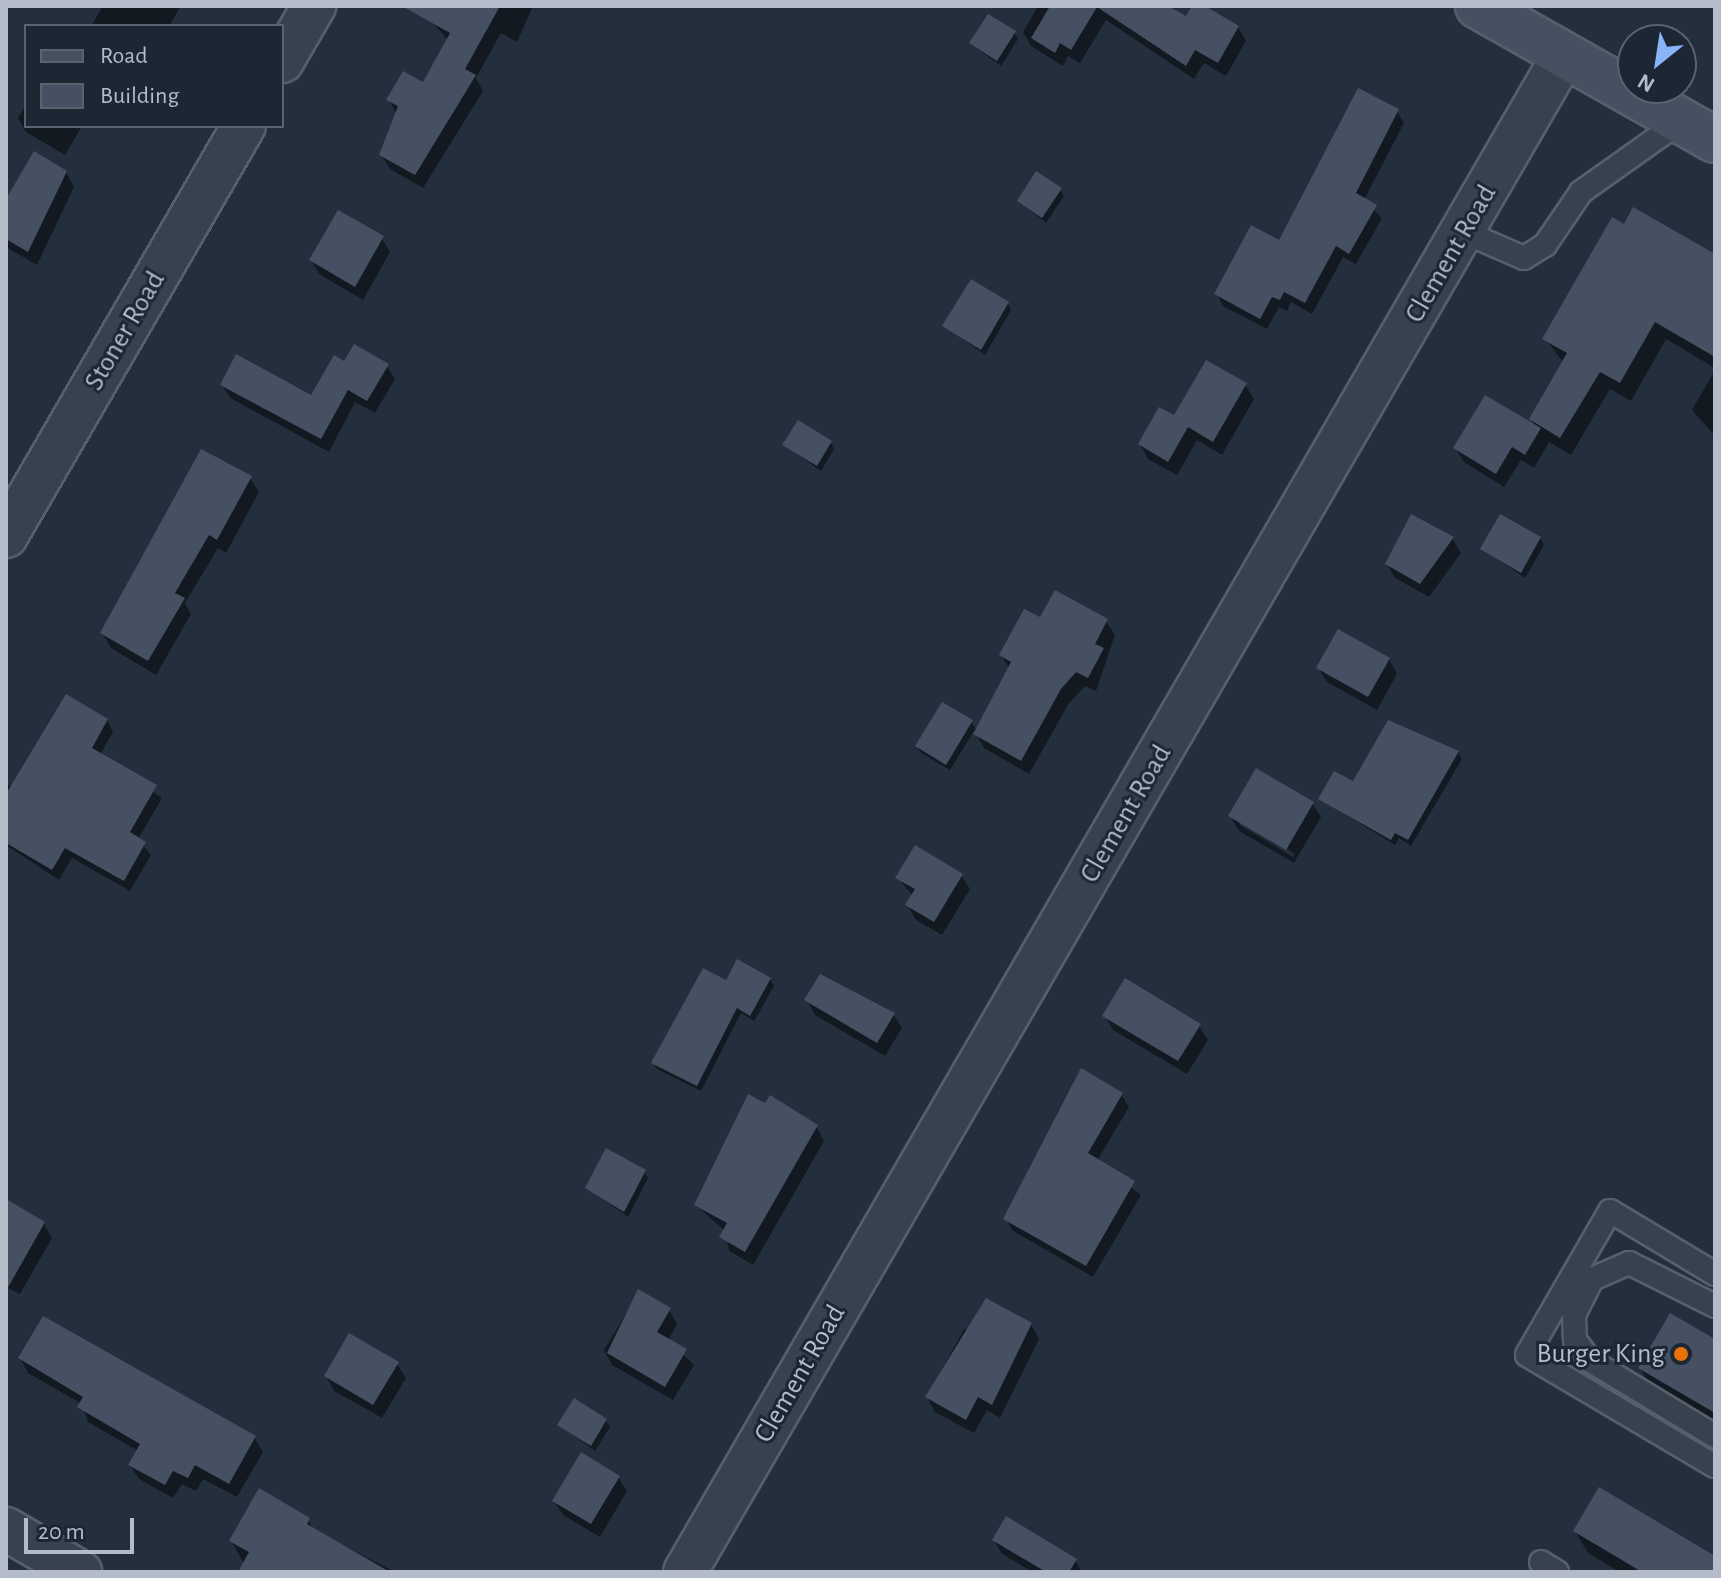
<!DOCTYPE html>
<style>
body{margin:0}
#map{position:relative;width:1721px;height:1578px;overflow:hidden;background:#242f3e;font-family:"Alegreya Sans",sans-serif}
div>[style]{position:absolute}
.shadow>*{inset:0;background:#0007}
.building>*{inset:0;background:#455162}
.roads{filter:drop-shadow(2px 0 #565f6c) drop-shadow(-2px 0 #565f6c) drop-shadow(0 2px #565f6c) drop-shadow(0 -2px #565f6c)}
.lane>*{height:22px;margin:-11px;padding:0 11px;transform-origin:11px;border-radius:11px;background:#38414e}
.street>*{height:42px;margin:-21px;padding:0 21px;transform-origin:21px;border-radius:21px;background:#38414e}
.secondary>*{height:44px;margin:-22px;padding:0 22px;transform-origin:22px;border-radius:22px;background:#465061}
.dots>*{width:22px;height:22px;translate:-50% -50%;box-sizing:border-box;border:4px solid #1d2633;border-radius:50%}
span{translate:-50% -50%;white-space:nowrap;text-align:center;line-height:1.15;-webkit-text-stroke:6px #1d2633;paint-order:stroke}
.street-label{font-size:28px;color:#b4bcc9}
.poi-label{font-size:28px;color:#b4bcc9}
.right{translate:-100% -50%;text-align:right}
.frame{position:absolute;inset:0;border:8px solid #b4bcc9;pointer-events:none}
.legend{position:absolute;left:24px;top:24px;width:260px;height:104px;box-sizing:border-box;background:#1d2633;border:2px solid #59626f;margin:0;padding:10px 14px;list-style:none;font-size:24px;color:#b4bcc9}
.legend li{display:flex;align-items:center;gap:16px;height:40px}
.legend b{width:40px;border:2px solid #59626f}
.north{position:absolute;left:1617px;top:24px;width:80px;height:80px;box-sizing:border-box;background:#1d2633;border:2px solid #59626f;border-radius:50%;rotate:210deg;font-size:22px;font-weight:700;line-height:32px;text-align:center;color:#b4bcc9}
.north::after{content:'';display:block;margin:auto;width:28px;height:36px;background:#8ab4f8;clip-path:polygon(50% 0,100% 100%,50% 72%,0 100%)}
.scale{position:absolute;left:24px;top:1518px;width:110px;height:36px;box-sizing:border-box;border:4px solid #b4bcc9;border-top:0;padding-left:10px;font-size:24px;line-height:28px;white-space:nowrap;color:#b4bcc9;-webkit-text-stroke:6px #1d2633;paint-order:stroke}
</style>
<div id="map">
<div class="shadow">
<div style="clip-path:polygon(103px 6px,181px 6px,169px 26px,91px 26px)"></div>
<div style="clip-path:polygon(441px 6px,533px 6px,517px 42px,501px 33px,476px 78px,483px 91px,423px 188px,390px 169px,381px 155px,397px 115px,389px 100px,424px 85px,448px 40px,432px 22px)"></div>
<div style="clip-path:polygon(1038px 6px,1164px 6px,1186px 19px,1201px 6px,1238px 27px,1246px 41px,1226px 76px,1204px 63px,1194px 79px,1106px 20px,1080px 63px,1068px 56px,1063px 66px,1031px 46px,1023px 32px)"></div>
<div style="clip-path:polygon(1014px 32px,1018px 39px,1001px 66px,971px 44px)"></div>
<div style="clip-path:polygon(26px 104px,26px 126px,82px 126px,65px 155px,26px 132px,18px 118px)"></div>
<div style="clip-path:polygon(1397px 111px,1404px 123px,1364px 200px,1382px 218px,1356px 264px,1343px 257px,1312px 314px,1291px 302px,1287px 311px,1279px 307px,1267px 329px,1223px 306px,1217px 294px,1279px 243px)"></div>
<div style="clip-path:polygon(66px 172px,74px 187px,37px 265px,6px 247px,6px 202px)"></div>
<div style="clip-path:polygon(1060px 189px,1064px 196px,1046px 223px,1019px 201px)"></div>
<div style="clip-path:polygon(382px 238px,390px 252px,363px 300px,319px 274px,311px 260px)"></div>
<div style="clip-path:polygon(1715px 269px,1715px 368px,1666px 339px,1631px 401px,1610px 389px,1571px 455px,1549px 442px,1534px 468px,1521px 460px,1504px 487px,1464px 462px,1455px 448px,1536px 427px,1531px 419px,1564px 363px,1545px 339px)"></div>
<div style="clip-path:polygon(1008px 304px,1011px 310px,985px 355px,945px 326px)"></div>
<div style="clip-path:polygon(387px 366px,395px 379px,375px 413px,355px 402px,329px 452px,230px 398px,222px 385px,312px 398px)"></div>
<div style="clip-path:polygon(1715px 370px,1715px 436px,1692px 410px)"></div>
<div style="clip-path:polygon(1245px 385px,1254px 399px,1222px 455px,1197px 440px,1177px 475px,1148px 459px,1140px 444px,1175px 418px)"></div>
<div style="clip-path:polygon(830px 442px,834px 449px,821px 471px,785px 445px)"></div>
<div style="clip-path:polygon(250px 478px,259px 492px,226px 553px,218px 548px,185px 603px,191px 614px,156px 675px,111px 648px,102px 633px)"></div>
<div style="clip-path:polygon(1452px 538px,1461px 553px,1429px 597px,1395px 578px,1387px 564px)"></div>
<div style="clip-path:polygon(1540px 538px,1544px 545px,1525px 578px,1483px 549px)"></div>
<div style="clip-path:polygon(1041px 620px,1106px 621px,1115px 635px,1096px 691px,1085px 686px,1069px 703px,1029px 774px,984px 748px,974px 731px,950px 770px,921px 753px,917px 746px,971px 722px,977px 731px,1010px 670px,1001px 655px)"></div>
<div style="clip-path:polygon(1389px 659px,1397px 674px,1377px 710px,1327px 682px,1318px 668px)"></div>
<div style="clip-path:polygon(107px 720px,113px 732px,100px 755px,162px 798px,138px 839px,151px 855px,130px 891px,72px 858px,59px 880px,6px 845px,6px 783px,12px 787px)"></div>
<div style="clip-path:polygon(1458px 752px,1462px 759px,1411px 846px,1399px 838px,1395px 845px,1320px 799px)"></div>
<div style="clip-path:polygon(evenodd,1312px 803px,1321px 817px,1294px 863px,1239px 831px,1230px 816px,1312px 803px,1240px 821px,1295px 854px,1293px 857px,1240px 825px,1240px 821px)"></div>
<div style="clip-path:polygon(961px 875px,970px 889px,942px 935px,916px 920px,907px 905px,913px 896px,898px 878px)"></div>
<div style="clip-path:polygon(770px 979px,774px 986px,754px 1021px,741px 1013px,701px 1091px,657px 1069px,653px 1063px)"></div>
<div style="clip-path:polygon(807px 1000px,893px 1014px,902px 1028px,885px 1056px,815px 1015px)"></div>
<div style="clip-path:polygon(1105px 1016px,1199px 1026px,1208px 1040px,1187px 1074px,1113px 1030px)"></div>
<div style="clip-path:polygon(1121px 1094px,1129px 1107px,1097px 1161px,1141px 1195px,1093px 1277px,1013px 1231px,1006px 1219px)"></div>
<div style="clip-path:polygon(816px 1126px,824px 1141px,753px 1265px,729px 1251px,725px 1231px,696px 1205px)"></div>
<div style="clip-path:polygon(644px 1172px,648px 1178px,628px 1217px,587px 1188px)"></div>
<div style="clip-path:polygon(6px 1202px,44px 1224px,52px 1238px,20px 1294px,6px 1287px)"></div>
<div style="clip-path:polygon(639px 1292px,669px 1310px,677px 1324px,668px 1340px,694px 1365px,673px 1400px,612px 1365px,604px 1350px)"></div>
<div style="clip-path:polygon(1031px 1324px,1039px 1339px,1000px 1418px,987px 1410px,974px 1433px,935px 1412px,927px 1397px,964px 1329px)"></div>
<div style="clip-path:polygon(1715px 1341px,1715px 1431px,1657px 1397px,1640px 1368px)"></div>
<div style="clip-path:polygon(20px 1358px,254px 1437px,263px 1452px,237px 1497px,203px 1479px,196px 1491px,182px 1484px,173px 1498px,139px 1479px,130px 1465px,138px 1451px,88px 1422px,82px 1404px,28px 1373px)"></div>
<div style="clip-path:polygon(397px 1364px,406px 1378px,382px 1418px,334px 1391px,326px 1376px)"></div>
<div style="clip-path:polygon(606px 1421px,610px 1427px,595px 1451px,560px 1425px)"></div>
<div style="clip-path:polygon(618px 1477px,627px 1491px,600px 1537px,563px 1515px,554px 1501px)"></div>
<div style="clip-path:polygon(308px 1520px,314px 1530px,395px 1572px,249px 1572px,231px 1541px)"></div>
<div style="clip-path:polygon(1575px 1531px,1715px 1559px,1715px 1572px,1620px 1572px,1588px 1553px)"></div>
<div style="clip-path:polygon(994px 1540px,1075px 1561px,1082px 1572px,1033px 1572px,1002px 1554px)"></div>
</div>
<div class="building">
<div style="clip-path:polygon(402px 6px,500px 6px,465px 69px,476px 75px,415px 175px,379px 155px,398px 106px,386px 100px,403px 71px,423px 82px,450px 33px)"></div>
<div style="clip-path:polygon(1050px 6px,1168px 6px,1186px 16px,1192px 6px,1205px 6px,1239px 26px,1218px 63px,1195px 50px,1186px 66px,1097px 7px,1071px 50px,1060px 43px,1055px 53px,1031px 38px)"></div>
<div style="clip-path:polygon(988px 14px,1016px 31px,997px 61px,969px 43px)"></div>
<div style="clip-path:polygon(1358px 88px,1399px 109px,1356px 193px,1377px 205px,1349px 254px,1336px 246px,1305px 303px,1284px 292px,1280px 300px,1272px 297px,1260px 319px,1214px 294px,1251px 225px,1279px 240px)"></div>
<div style="clip-path:polygon(34px 151px,67px 171px,28px 252px,6px 239px,6px 199px)"></div>
<div style="clip-path:polygon(1036px 171px,1062px 188px,1042px 218px,1017px 201px)"></div>
<div style="clip-path:polygon(1633px 207px,1715px 254px,1715px 357px,1655px 322px,1620px 383px,1600px 372px,1560px 438px,1529px 419px,1567px 353px,1542px 339px,1612px 217px,1624px 224px)"></div>
<div style="clip-path:polygon(338px 210px,384px 236px,355px 287px,309px 260px)"></div>
<div style="clip-path:polygon(971px 279px,1009px 302px,981px 350px,942px 326px)"></div>
<div style="clip-path:polygon(354px 344px,389px 364px,367px 401px,348px 390px,321px 439px,220px 385px,236px 354px,311px 395px,334px 355px,344px 361px)"></div>
<div style="clip-path:polygon(1206px 360px,1247px 383px,1213px 442px,1188px 427px,1168px 462px,1138px 444px,1159px 407px,1174px 415px)"></div>
<div style="clip-path:polygon(1485px 395px,1541px 428px,1525px 455px,1512px 447px,1496px 474px,1453px 448px)"></div>
<div style="clip-path:polygon(798px 420px,832px 441px,817px 466px,782px 445px)"></div>
<div style="clip-path:polygon(201px 449px,252px 476px,217px 540px,209px 535px,175px 593px,185px 598px,148px 661px,100px 633px)"></div>
<div style="clip-path:polygon(1411px 514px,1454px 537px,1420px 584px,1385px 564px)"></div>
<div style="clip-path:polygon(1500px 514px,1541px 537px,1521px 573px,1480px 549px)"></div>
<div style="clip-path:polygon(1055px 590px,1108px 619px,1095px 644px,1104px 648px,1088px 678px,1076px 672px,1061px 689px,1021px 761px,973px 734px,1011px 662px,999px 655px,1024px 609px,1040px 617px)"></div>
<div style="clip-path:polygon(1338px 629px,1390px 658px,1368px 697px,1316px 668px)"></div>
<div style="clip-path:polygon(66px 694px,108px 719px,92px 748px,157px 785px,130px 832px,146px 842px,124px 881px,65px 848px,52px 870px,6px 843px,6px 794px)"></div>
<div style="clip-path:polygon(942px 702px,973px 720px,946px 765px,915px 746px)"></div>
<div style="clip-path:polygon(1388px 720px,1459px 751px,1408px 840px,1395px 833px,1391px 840px,1318px 799px,1334px 771px,1353px 781px)"></div>
<div style="clip-path:polygon(1256px 768px,1314px 802px,1286px 850px,1228px 816px)"></div>
<div style="clip-path:polygon(915px 845px,963px 874px,934px 922px,905px 905px,915px 889px,895px 878px)"></div>
<div style="clip-path:polygon(737px 959px,771px 978px,750px 1016px,737px 1008px,697px 1086px,651px 1063px,703px 968px,726px 980px)"></div>
<div style="clip-path:polygon(820px 974px,895px 1013px,877px 1043px,804px 1000px)"></div>
<div style="clip-path:polygon(1125px 978px,1201px 1024px,1178px 1061px,1102px 1016px)"></div>
<div style="clip-path:polygon(1081px 1068px,1123px 1093px,1088px 1153px,1135px 1181px,1086px 1266px,1003px 1219px)"></div>
<div style="clip-path:polygon(748px 1094px,765px 1103px,770px 1095px,818px 1125px,745px 1252px,719px 1237px,727px 1223px,694px 1205px)"></div>
<div style="clip-path:polygon(606px 1148px,646px 1170px,624px 1212px,585px 1188px)"></div>
<div style="clip-path:polygon(6px 1199px,45px 1222px,6px 1291px)"></div>
<div style="clip-path:polygon(638px 1289px,671px 1308px,657px 1332px,687px 1349px,665px 1387px,607px 1353px)"></div>
<div style="clip-path:polygon(986px 1298px,1032px 1323px,992px 1405px,978px 1397px,966px 1420px,925px 1397px)"></div>
<div style="clip-path:polygon(1670px 1313px,1715px 1339px,1715px 1413px,1638px 1368px)"></div>
<div style="clip-path:polygon(43px 1316px,256px 1436px,229px 1484px,195px 1465px,188px 1478px,173px 1471px,165px 1485px,128px 1465px,140px 1444px,77px 1407px,83px 1397px,18px 1358px)"></div>
<div style="clip-path:polygon(349px 1333px,399px 1362px,373px 1405px,324px 1376px)"></div>
<div style="clip-path:polygon(574px 1398px,607px 1419px,591px 1446px,557px 1425px)"></div>
<div style="clip-path:polygon(581px 1452px,620px 1476px,591px 1524px,552px 1501px)"></div>
<div style="clip-path:polygon(1599px 1487px,1715px 1556px,1715px 1572px,1642px 1572px,1573px 1531px)"></div>
<div style="clip-path:polygon(259px 1488px,310px 1518px,307px 1524px,390px 1572px,238px 1572px,249px 1552px,229px 1541px)"></div>
<div style="clip-path:polygon(1006px 1516px,1077px 1559px,1069px 1572px,1046px 1572px,992px 1540px)"></div>
</div>
<div class="roads">
<div class="lane">
<div style="left:1464px;top:232px;width:65px;rotate:23.4deg"></div>
<div style="left:1524px;top:258px;width:25px;rotate:-32deg"></div>
<div style="left:1545px;top:245px;width:64px;rotate:-55.8deg"></div>
<div style="left:1581px;top:192px;width:123px;rotate:-35.4deg"></div>
<div style="left:1715px;top:1274px;width:122px;rotate:-149deg"></div>
<div style="left:1610px;top:1211px;width:166px;rotate:120deg"></div>
<div style="left:1527px;top:1355px;width:218px;rotate:30.6deg"></div>
<div style="left:1715px;top:1306px;width:96px;rotate:-153.4deg"></div>
<div style="left:1629px;top:1263px;width:40px;rotate:156.6deg"></div>
<div style="left:1592px;top:1279px;width:40px;rotate:116.6deg"></div>
<div style="left:1574px;top:1315px;width:25px;rotate:88deg"></div>
<div style="left:1575px;top:1340px;width:26px;rotate:53deg"></div>
<div style="left:1591px;top:1361px;width:145px;rotate:31.2deg"></div>
<div style="left:1541px;top:1562px;width:19px;rotate:32deg"></div>
</div>
<div class="street">
<div style="left:282px;top:61px;width:64px;rotate:-59.8deg"></div>
<div style="left:6px;top:536px;width:474px;rotate:-59.9deg"></div>
<div style="left:6px;top:1529px;width:86px;rotate:30.2deg"></div>
<div style="left:685px;top:1572px;width:1753px;rotate:-59.91deg"></div>
</div>
<div class="secondary">
<div style="left:1478px;top:6px;width:272px;rotate:29.5deg"></div>
</div>
</div>
<div class="dots">
<div style="left:1681px;top:1354px;background:#e8710a"></div>
</div>
<div class="street-label">
<span style="left:1451px;top:254px;rotate:-60deg">Clement Road</span>
<span style="left:125px;top:331px;rotate:-60deg">Stoner Road</span>
<span style="left:1126px;top:814px;rotate:-60deg">Clement Road</span>
<span style="left:800px;top:1374px;rotate:-60deg">Clement Road</span>
</div>
<div class="poi-label">
<span class="right" style="left:1665px;top:1354px">Burger King</span>
</div>
<div class="frame"></div>
<ul class="legend">
<li><b style="height:10px;background:#465061"></b>Road</li>
<li><b style="height:22px;background:#455162"></b>Building</li>
</ul>
<div class="north">N</div>
<div class="scale">20 m</div>
</div>
